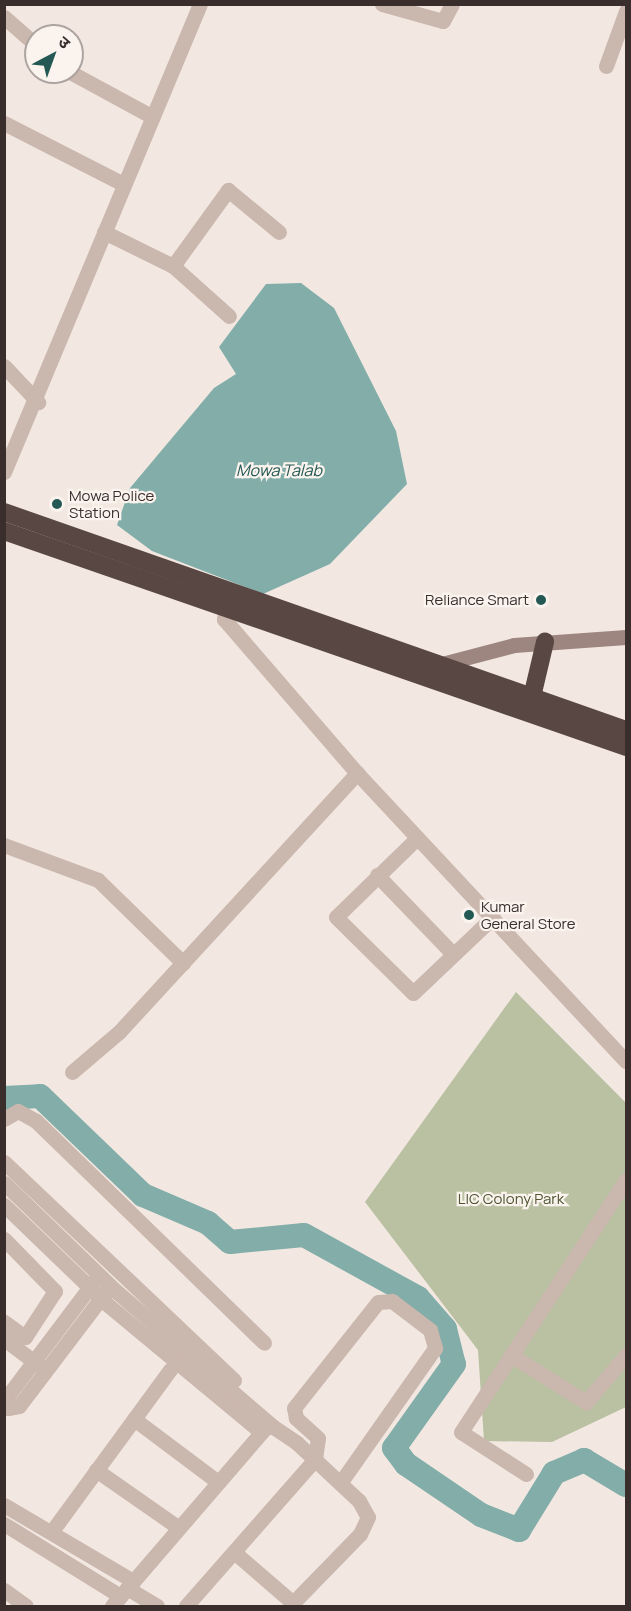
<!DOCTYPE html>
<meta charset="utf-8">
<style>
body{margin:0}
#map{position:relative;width:631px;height:1611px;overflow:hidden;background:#f2e8e1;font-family:Manrope,"Noto Sans Devanagari",sans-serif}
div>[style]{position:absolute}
.green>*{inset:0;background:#bac0a2}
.water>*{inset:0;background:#82ada9}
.river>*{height:24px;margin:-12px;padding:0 12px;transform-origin:12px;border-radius:12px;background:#82ada9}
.street>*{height:15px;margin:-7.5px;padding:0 7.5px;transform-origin:7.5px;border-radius:7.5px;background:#cab7ae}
.secondary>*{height:15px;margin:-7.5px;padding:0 7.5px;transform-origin:7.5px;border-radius:7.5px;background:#9d867f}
.highway>*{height:18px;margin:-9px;padding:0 9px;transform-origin:9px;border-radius:9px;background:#594743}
.dots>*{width:16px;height:16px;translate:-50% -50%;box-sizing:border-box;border:3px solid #faf3ee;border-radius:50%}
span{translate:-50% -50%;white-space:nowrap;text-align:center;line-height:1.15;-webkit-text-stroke:4.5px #faf3ee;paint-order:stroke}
.poi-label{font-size:15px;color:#392e2c}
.left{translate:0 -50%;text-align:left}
.right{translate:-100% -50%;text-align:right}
.park-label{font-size:15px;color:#4d5531}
.water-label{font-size:16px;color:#245854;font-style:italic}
.frame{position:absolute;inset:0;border:6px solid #392e2c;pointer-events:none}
.north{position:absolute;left:24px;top:24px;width:60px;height:60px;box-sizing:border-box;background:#faf3ee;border:2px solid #ada4a0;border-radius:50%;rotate:41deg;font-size:16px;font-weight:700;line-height:24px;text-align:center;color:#392e2c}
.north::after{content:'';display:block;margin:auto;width:21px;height:27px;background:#245854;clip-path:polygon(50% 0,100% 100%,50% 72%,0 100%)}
</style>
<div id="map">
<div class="green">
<div style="clip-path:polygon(516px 992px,626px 1103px,626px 1407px,552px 1442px,484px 1441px,478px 1350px,365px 1202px)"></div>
</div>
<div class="water">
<div style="clip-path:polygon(301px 283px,334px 308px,396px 431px,407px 484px,330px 564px,263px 594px,152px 551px,117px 525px,130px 488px,214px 388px,236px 374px,219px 347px,266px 284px)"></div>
</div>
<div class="river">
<div style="left:4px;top:1098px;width:36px;rotate:-3deg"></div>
<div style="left:40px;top:1096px;width:143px;rotate:43.9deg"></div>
<div style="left:143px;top:1195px;width:71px;rotate:23.3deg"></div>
<div style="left:208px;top:1223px;width:29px;rotate:41deg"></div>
<div style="left:230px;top:1242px;width:74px;rotate:-5.4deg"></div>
<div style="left:304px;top:1235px;width:130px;rotate:28.9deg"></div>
<div style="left:418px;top:1298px;width:41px;rotate:48.9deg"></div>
<div style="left:445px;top:1329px;width:36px;rotate:76deg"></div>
<div style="left:454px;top:1364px;width:103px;rotate:125.5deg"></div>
<div style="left:394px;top:1448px;width:20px;rotate:53deg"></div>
<div style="left:406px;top:1464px;width:91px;rotate:34.2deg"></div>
<div style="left:481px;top:1515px;width:41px;rotate:21.5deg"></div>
<div style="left:519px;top:1530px;width:67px;rotate:-58.4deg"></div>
<div style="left:554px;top:1473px;width:33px;rotate:-23deg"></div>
<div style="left:584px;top:1460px;width:49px;rotate:30.8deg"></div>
</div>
<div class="street">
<div style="left:382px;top:4px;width:63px;rotate:15.6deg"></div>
<div style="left:443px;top:21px;width:19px;rotate:-62deg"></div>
<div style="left:4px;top:17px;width:43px;rotate:41.2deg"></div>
<div style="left:606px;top:66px;width:59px;rotate:-70deg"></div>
<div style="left:70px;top:72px;width:94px;rotate:28.5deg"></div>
<div style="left:4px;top:123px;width:134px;rotate:27.1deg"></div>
<div style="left:104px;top:232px;width:77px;rotate:26.2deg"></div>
<div style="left:173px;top:266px;width:75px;rotate:41.8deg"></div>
<div style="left:173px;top:266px;width:94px;rotate:-54.1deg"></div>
<div style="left:228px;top:190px;width:66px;rotate:39.5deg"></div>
<div style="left:4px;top:366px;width:50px;rotate:46.6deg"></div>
<div style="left:4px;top:472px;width:507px;rotate:-67.28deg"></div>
<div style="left:229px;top:599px;width:21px;rotate:104deg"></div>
<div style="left:224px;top:619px;width:203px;rotate:49.2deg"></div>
<div style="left:357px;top:773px;width:394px;rotate:47deg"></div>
<div style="left:417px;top:838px;width:113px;rotate:135.7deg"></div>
<div style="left:336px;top:917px;width:108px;rotate:44.6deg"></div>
<div style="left:413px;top:993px;width:110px;rotate:-43.5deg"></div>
<div style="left:4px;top:845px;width:100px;rotate:20.4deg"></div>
<div style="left:98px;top:880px;width:119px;rotate:44.3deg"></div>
<div style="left:377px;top:875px;width:110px;rotate:46.1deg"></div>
<div style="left:72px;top:1072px;width:62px;rotate:-40.4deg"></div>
<div style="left:119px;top:1032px;width:352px;rotate:-47.4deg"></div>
<div style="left:4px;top:1119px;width:16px;rotate:-30deg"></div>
<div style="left:18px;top:1111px;width:21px;rotate:29deg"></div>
<div style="left:36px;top:1121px;width:318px;rotate:44.2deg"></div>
<div style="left:4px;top:1162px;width:317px;rotate:43.5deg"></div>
<div style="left:4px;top:1183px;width:157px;rotate:44deg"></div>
<div style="left:117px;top:1292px;width:205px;rotate:40.8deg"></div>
<div style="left:4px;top:1205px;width:144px;rotate:43.9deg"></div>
<div style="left:108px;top:1305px;width:199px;rotate:39.7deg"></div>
<div style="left:4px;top:1239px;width:73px;rotate:45.6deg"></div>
<div style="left:55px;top:1291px;width:55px;rotate:123.1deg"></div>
<div style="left:25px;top:1337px;width:26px;rotate:-144deg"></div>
<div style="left:95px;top:1280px;width:148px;rotate:127deg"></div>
<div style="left:6px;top:1398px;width:10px;rotate:79deg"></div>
<div style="left:8px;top:1408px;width:11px;rotate:-10deg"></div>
<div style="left:19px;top:1406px;width:146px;rotate:-52.8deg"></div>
<div style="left:4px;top:1339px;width:45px;rotate:36.9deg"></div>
<div style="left:511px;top:1355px;width:89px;rotate:32.1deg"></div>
<div style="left:586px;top:1402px;width:62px;rotate:-49.6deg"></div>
<div style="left:134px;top:1419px;width:105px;rotate:36.9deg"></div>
<div style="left:96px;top:1470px;width:101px;rotate:34.9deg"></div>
<div style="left:526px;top:1474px;width:77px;rotate:-147.1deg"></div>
<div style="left:461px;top:1432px;width:301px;rotate:-56.8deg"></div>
<div style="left:4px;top:1505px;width:150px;rotate:30.5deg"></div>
<div style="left:4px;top:1524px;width:137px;rotate:31.8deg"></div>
<div style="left:52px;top:1531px;width:200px;rotate:-53.8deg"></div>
<div style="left:127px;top:1588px;width:35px;rotate:31deg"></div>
<div style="left:4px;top:1590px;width:27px;rotate:36deg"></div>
<div style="left:112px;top:1606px;width:235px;rotate:-49.3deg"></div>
<div style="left:265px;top:1428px;width:7px;rotate:-16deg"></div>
<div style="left:272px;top:1426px;width:30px;rotate:34deg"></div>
<div style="left:297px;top:1443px;width:85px;rotate:43.1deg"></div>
<div style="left:359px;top:1501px;width:18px;rotate:61deg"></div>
<div style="left:368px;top:1517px;width:19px;rotate:115deg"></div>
<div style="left:360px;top:1534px;width:96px;rotate:134.2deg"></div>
<div style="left:293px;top:1603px;width:77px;rotate:-139.2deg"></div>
<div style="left:186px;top:1606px;width:196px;rotate:-48.7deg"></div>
<div style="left:315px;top:1459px;width:21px;rotate:-82deg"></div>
<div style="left:318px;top:1438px;width:30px;rotate:-138deg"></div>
<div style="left:296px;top:1418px;width:10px;rotate:-101deg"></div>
<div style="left:294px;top:1408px;width:135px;rotate:-51.6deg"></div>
<div style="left:378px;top:1302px;width:14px;rotate:-4deg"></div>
<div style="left:392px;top:1301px;width:48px;rotate:37.3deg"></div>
<div style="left:430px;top:1330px;width:19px;rotate:74deg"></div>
<div style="left:435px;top:1348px;width:165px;rotate:125.1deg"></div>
</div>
<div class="secondary">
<div style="left:438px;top:665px;width:79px;rotate:-14.7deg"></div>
<div style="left:514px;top:645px;width:112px;rotate:-4.1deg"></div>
</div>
<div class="highway">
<div style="left:4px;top:512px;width:659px;rotate:19.31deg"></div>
<div style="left:4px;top:531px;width:658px;rotate:19.15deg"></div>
<div style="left:532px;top:697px;width:57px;rotate:-76.7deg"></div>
</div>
<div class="dots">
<div style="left:57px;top:504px;background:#245854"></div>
<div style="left:541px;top:600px;background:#245854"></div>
<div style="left:469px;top:915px;background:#245854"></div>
</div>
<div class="poi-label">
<span class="left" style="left:69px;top:504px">Mowa Police<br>Station</span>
<span class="right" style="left:529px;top:600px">Reliance Smart</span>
<span class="left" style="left:481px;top:915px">Kumar<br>General Store</span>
</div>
<div class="park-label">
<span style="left:511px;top:1199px">LIC Colony Park</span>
</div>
<div class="water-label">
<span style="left:279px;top:470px">Mowa Talab</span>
</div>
<div class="frame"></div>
<div class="north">उ</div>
</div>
